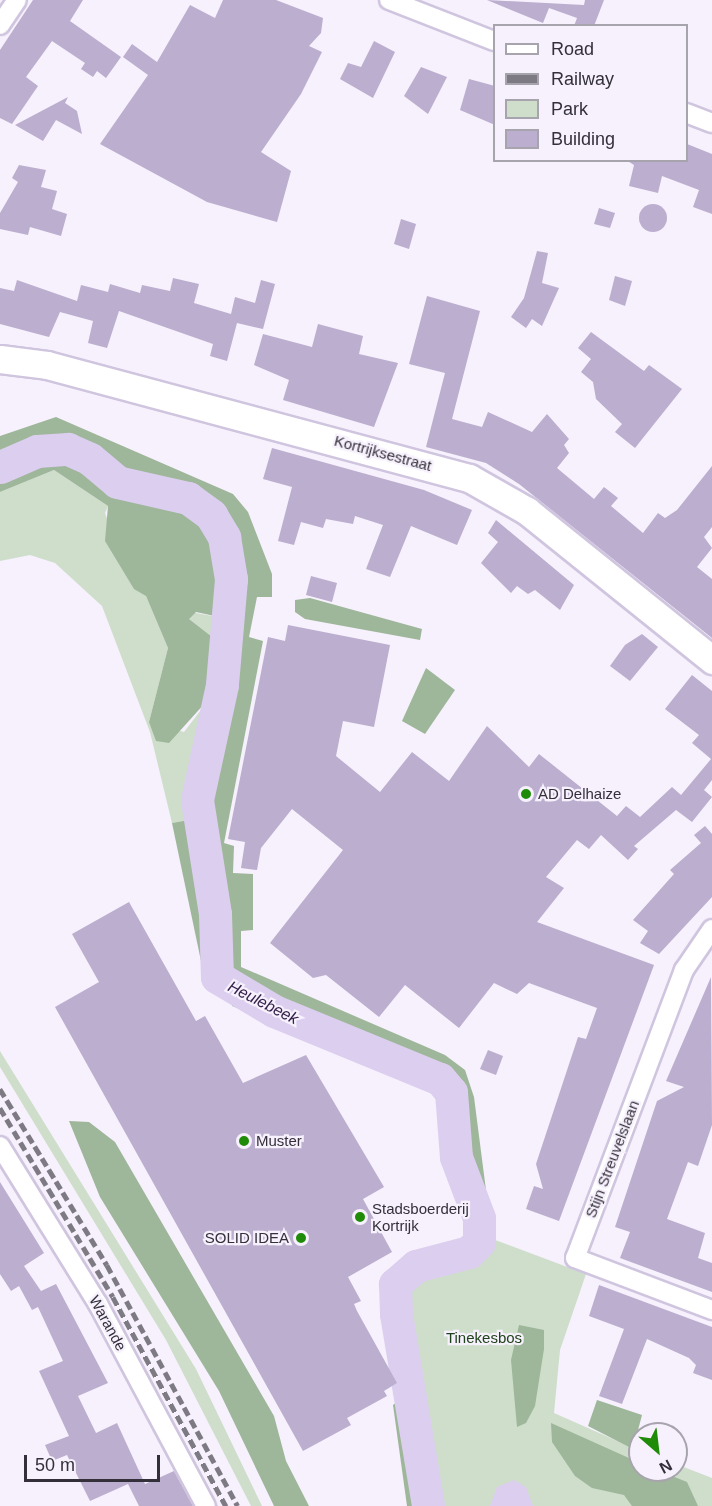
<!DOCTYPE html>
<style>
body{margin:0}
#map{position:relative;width:712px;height:1506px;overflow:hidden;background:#f6f1fc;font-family:Arial,sans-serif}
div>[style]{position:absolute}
.green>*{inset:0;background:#cedecb}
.forest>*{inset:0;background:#9eb69a}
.water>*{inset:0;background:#dcceef}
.river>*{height:33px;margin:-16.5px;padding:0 16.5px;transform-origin:16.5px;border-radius:16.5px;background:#dcceef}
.building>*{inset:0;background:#bcaecf}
.round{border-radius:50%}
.roads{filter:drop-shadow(2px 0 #d0c5df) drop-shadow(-2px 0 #d0c5df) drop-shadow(0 2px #d0c5df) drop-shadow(0 -2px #d0c5df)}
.street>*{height:18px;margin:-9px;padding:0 9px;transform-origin:9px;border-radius:9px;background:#fff}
.secondary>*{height:27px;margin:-13.5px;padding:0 13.5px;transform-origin:13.5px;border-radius:13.5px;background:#fff}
.rail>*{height:4.5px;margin-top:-2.25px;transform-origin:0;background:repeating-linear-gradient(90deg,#7e7a84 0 9px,transparent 0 13.5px)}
.dots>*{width:16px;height:16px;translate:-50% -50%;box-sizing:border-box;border:3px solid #f6f1fc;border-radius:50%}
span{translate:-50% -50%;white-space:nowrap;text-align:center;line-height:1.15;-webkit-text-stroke:4.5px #f6f1fc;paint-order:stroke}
.street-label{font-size:15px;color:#34303a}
.poi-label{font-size:15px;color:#34303a}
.left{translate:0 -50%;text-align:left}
.right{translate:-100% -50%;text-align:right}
.park-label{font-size:15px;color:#1f421a}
.water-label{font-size:16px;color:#35214b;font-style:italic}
.legend{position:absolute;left:493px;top:24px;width:195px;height:138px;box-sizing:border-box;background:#f6f1fc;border:2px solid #a8a4ae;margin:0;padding:8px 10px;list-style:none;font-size:18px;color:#34303a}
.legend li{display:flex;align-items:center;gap:12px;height:30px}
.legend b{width:30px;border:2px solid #a8a4ae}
.north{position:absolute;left:628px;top:1422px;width:60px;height:60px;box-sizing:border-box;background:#f6f1fc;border:2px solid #a8a4ae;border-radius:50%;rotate:152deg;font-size:16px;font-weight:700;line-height:24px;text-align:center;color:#34303a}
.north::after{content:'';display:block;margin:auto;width:21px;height:27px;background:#208b08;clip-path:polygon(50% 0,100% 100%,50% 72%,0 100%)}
.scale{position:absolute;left:24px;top:1455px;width:136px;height:27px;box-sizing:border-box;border:3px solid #34303a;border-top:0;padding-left:8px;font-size:18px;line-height:21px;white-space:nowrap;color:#34303a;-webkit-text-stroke:4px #f6f1fc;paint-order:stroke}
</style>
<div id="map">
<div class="green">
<div style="clip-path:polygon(54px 470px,108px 506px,105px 513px,129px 580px,146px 596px,168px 648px,149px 722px,184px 732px,214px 693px,189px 820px,172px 823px,150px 732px,102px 606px,55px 563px,30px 555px,0 561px,0 492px)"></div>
<div style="clip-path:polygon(190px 612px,224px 618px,220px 643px,189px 619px)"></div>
<div style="clip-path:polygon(0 1051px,196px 1369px,262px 1506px,251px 1506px,166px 1340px,0 1067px)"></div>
<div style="clip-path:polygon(487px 1237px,586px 1274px,560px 1350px,554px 1413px,640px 1451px,640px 1470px,676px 1470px,676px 1464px,712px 1478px,712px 1506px,435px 1506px,402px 1299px,412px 1276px,481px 1257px)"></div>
<div style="clip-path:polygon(94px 1280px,148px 1373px,218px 1506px,212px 1506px)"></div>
</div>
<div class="forest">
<div style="clip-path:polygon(56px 417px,233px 494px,248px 512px,272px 574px,272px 597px,257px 597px,249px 637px,263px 641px,224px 843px,234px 846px,233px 873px,253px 874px,253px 930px,241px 931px,241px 967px,445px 1055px,465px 1070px,474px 1097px,487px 1198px,481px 1205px,468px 1208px,457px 1195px,441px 1154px,439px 1099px,432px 1090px,342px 1047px,232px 1006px,242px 983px,225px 976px,221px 964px,219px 904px,205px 830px,222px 742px,236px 605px,229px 540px,222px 518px,194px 495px,127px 480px,87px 449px,59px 444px,0 459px,0 436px)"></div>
<div style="clip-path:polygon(49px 454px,81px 461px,114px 485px,196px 507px,215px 532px,226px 564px,224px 618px,196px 612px,189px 619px,220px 643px,214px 693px,169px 743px,156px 741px,149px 722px,168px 648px,146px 596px,134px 589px,105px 541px,108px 506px,54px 470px,0 492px,0 471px)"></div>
<div style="clip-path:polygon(310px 598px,422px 629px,420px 640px,305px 619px,295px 612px,295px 600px)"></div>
<div style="clip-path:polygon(426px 668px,455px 690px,425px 734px,402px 721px)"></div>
<div style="clip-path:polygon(189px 820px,208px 905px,212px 960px,201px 961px,172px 823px)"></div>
<div style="clip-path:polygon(69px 1121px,89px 1122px,115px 1142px,274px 1416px,286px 1461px,309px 1506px,274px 1506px,219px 1391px,100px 1197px)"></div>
<div style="clip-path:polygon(519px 1325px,544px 1330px,544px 1349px,535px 1406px,526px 1423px,517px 1427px,511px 1360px)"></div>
<div style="clip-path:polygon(403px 1397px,419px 1506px,407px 1506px,393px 1405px)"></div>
<div style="clip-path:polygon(597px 1400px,642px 1415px,633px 1449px,588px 1426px)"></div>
<div style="clip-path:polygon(551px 1423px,640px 1463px,640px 1470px,657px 1470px,687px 1482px,698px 1506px,632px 1506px,624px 1495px,592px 1488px,575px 1476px,552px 1442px)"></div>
</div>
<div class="water">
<div style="clip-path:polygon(514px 1480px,526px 1487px,533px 1506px,490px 1506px,497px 1487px)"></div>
</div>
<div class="river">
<div style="left:0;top:467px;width:40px;rotate:-23.4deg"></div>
<div style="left:37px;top:451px;width:31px;rotate:-4deg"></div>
<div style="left:68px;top:449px;width:24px;rotate:24deg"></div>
<div style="left:90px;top:459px;width:35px;rotate:40deg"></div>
<div style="left:117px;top:482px;width:73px;rotate:12.7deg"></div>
<div style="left:188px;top:498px;width:29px;rotate:36deg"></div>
<div style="left:211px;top:515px;width:26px;rotate:59deg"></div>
<div style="left:224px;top:537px;width:43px;rotate:80.5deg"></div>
<div style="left:231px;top:579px;width:106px;rotate:94.9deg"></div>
<div style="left:222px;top:685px;width:118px;rotate:102.3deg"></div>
<div style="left:197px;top:800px;width:115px;rotate:81deg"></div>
<div style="left:215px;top:914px;width:63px;rotate:88.2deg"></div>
<div style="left:217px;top:977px;width:66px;rotate:30.8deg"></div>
<div style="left:274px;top:1011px;width:179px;rotate:22.3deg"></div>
<div style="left:440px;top:1079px;width:17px;rotate:50deg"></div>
<div style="left:451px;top:1092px;width:65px;rotate:85.6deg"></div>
<div style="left:456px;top:1157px;width:65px;rotate:69.3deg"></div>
<div style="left:479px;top:1218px;width:24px;rotate:90deg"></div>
<div style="left:479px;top:1242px;width:14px;rotate:135deg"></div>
<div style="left:469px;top:1252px;width:55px;rotate:165.2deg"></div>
<div style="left:416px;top:1266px;width:28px;rotate:139deg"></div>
<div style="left:395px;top:1284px;width:30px;rotate:88deg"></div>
<div style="left:396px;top:1314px;width:195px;rotate:80.5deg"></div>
</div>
<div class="building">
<div style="clip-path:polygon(33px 0,83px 0,70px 21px,121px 57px,106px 78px,97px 71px,93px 77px,81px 69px,85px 63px,52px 41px,26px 77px,38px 86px,12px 124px,0 118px,0 50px)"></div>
<div style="clip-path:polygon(223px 0,276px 0,323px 18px,321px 33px,309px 46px,322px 52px,301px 94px,261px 152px,291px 171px,277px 222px,207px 202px,100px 144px,148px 75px,123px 57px,132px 44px,157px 62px,190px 5px,215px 18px)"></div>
<div style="clip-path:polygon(487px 0,584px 5px,585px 0,604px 0,594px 26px,574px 26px,577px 18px,549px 8px,543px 23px)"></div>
<div style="clip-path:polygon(374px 41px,395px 52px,373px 98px,340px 79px,348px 63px,361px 67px)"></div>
<div style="clip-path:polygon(421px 67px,447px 77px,428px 114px,404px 96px)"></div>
<div style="clip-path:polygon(469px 79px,495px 86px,495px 125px,460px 110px)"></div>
<div style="clip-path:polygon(68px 97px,65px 103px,77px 111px,82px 134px,56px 120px,43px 141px,15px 125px)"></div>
<div style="clip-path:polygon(687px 144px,712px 154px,712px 214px,693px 207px,699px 190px,662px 176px,658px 193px,629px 186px,634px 165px,626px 160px,687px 160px)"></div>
<div style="clip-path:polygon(19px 165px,46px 170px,41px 187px,57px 191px,52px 209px,67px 214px,61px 236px,30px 227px,28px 235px,0 229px,0 213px,18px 182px,12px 178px)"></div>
<div class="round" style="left:639px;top:204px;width:28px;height:28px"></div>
<div style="clip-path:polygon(599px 208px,615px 213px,610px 228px,594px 224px)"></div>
<div style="clip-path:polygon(401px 219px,416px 224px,409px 249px,394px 244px)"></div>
<div style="clip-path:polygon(537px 251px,548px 253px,542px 283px,559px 288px,542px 326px,532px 319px,526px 328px,511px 317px,524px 298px)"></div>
<div style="clip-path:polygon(615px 276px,632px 281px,625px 306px,609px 300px)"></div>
<div style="clip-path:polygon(173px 278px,199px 284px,194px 303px,231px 314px,235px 297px,255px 303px,261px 280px,275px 284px,263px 329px,237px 323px,227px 361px,210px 356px,213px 344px,119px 311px,107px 348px,88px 343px,93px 321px,60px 312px,49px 337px,0 324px,0 288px,14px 291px,17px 280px,77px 301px,81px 285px,108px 292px,110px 284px,140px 293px,142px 285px,170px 291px)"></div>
<div style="clip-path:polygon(427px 296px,480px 311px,452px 419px,482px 427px,488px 412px,532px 432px,547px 414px,569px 439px,564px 445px,569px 453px,557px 468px,594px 499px,604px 487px,618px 498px,611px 506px,643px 533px,658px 513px,665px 518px,677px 510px,712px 466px,712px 527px,704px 537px,712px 548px,697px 567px,712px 579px,712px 638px,519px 484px,486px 463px,426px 447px,445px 373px,409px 364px)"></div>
<div style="clip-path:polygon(318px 324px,363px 336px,359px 354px,398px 363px,374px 427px,283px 400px,289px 380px,254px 365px,263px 334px,312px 347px)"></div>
<div style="clip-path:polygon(591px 332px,644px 371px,649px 365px,682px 389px,635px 448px,615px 432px,622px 424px,596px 399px,593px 382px,581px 372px,591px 359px,578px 348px)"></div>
<div style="clip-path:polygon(272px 448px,424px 490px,472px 510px,457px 545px,411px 526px,390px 577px,366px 569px,383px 525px,355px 516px,353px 524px,326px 519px,323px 528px,301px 522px,294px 545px,278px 541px,292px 487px,263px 479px)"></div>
<div style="clip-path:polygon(496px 520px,574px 585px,560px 610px,535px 590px,528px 594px,517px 586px,511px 593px,481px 563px,498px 542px,488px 533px)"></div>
<div style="clip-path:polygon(311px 576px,337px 583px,332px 602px,306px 595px)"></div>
<div style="clip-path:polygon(288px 625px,390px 645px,374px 727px,343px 721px,336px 756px,380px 792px,412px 752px,449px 781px,487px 726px,529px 767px,539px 754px,617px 816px,626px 806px,640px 817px,672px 787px,681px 795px,711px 759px,692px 743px,699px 735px,665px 709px,692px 675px,712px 691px,712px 780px,704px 790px,712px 797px,692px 822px,676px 810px,634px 846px,638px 849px,628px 860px,601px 835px,589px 849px,577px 840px,546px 877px,564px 888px,537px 922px,654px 965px,559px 1221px,526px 1209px,534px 1186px,543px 1189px,536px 1164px,578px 1037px,586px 1039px,597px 1008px,529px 983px,517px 994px,494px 983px,459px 1028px,405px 985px,379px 1017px,326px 975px,313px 978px,270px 943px,343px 850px,292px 809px,261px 848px,257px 870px,241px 868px,245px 842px,228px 839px,268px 637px,285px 641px)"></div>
<div style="clip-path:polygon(642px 634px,658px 647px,630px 681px,610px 666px,625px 645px)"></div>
<div style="clip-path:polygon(705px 826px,712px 834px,712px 897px,659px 954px,640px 943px,648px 931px,633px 920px,674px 874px,670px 870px,701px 843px,694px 835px)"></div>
<div style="clip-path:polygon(129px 902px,196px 1021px,205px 1016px,243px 1083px,306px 1055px,384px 1187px,363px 1199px,392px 1252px,348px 1277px,361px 1301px,354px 1304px,357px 1311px,397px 1383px,384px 1391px,387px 1396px,347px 1418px,351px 1425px,303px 1451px,55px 1007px,99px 982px,72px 934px)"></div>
<div style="clip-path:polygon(711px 977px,712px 1125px,698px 1166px,688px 1162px,667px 1219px,705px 1233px,698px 1258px,712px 1263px,712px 1292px,620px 1258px,630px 1232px,615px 1227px,657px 1101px,684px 1087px,666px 1081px)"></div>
<div style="clip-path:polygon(488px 1050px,503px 1056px,496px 1075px,480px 1069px)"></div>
<div style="clip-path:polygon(0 1182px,44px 1253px,24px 1266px,41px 1291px,56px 1284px,108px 1383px,78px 1396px,96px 1433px,117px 1423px,145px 1484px,174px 1471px,193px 1506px,139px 1506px,128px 1484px,90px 1501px,67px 1455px,52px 1461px,45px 1445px,69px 1436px,39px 1371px,63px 1361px,38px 1307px,32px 1310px,19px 1286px,11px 1291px,0 1274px)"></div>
<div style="clip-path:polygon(599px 1285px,712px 1327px,712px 1380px,693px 1373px,696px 1365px,689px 1358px,647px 1339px,622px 1404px,599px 1396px,624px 1329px,589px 1316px)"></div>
</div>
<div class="roads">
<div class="street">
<div style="left:389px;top:0;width:113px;rotate:21.3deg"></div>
<div style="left:0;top:25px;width:30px;rotate:-56deg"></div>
<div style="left:686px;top:113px;width:28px;rotate:21deg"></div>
<div style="left:712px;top:929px;width:50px;rotate:124.3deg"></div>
<div style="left:684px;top:970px;width:308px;rotate:110.7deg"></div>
<div style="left:575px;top:1258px;width:147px;rotate:20.8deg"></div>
<div style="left:0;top:1146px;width:186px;rotate:58.2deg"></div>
<div style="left:98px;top:1304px;width:229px;rotate:61.9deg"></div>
</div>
<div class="secondary">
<div style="left:0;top:359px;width:47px;rotate:7.3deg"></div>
<div style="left:47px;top:365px;width:437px;rotate:15deg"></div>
<div style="left:469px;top:478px;width:67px;rotate:29.6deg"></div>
<div style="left:527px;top:511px;width:238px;rotate:38.8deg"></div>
</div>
</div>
<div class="rail">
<div style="left:0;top:1089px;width:206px;rotate:58.7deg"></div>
<div style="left:107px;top:1265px;width:274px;rotate:61.5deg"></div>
<div style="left:0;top:1108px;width:220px;rotate:59.1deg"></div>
<div style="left:113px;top:1297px;width:238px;rotate:61.6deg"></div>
</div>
<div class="dots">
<div style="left:526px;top:794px;background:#208b08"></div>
<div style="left:244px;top:1141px;background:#208b08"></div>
<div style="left:360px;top:1217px;background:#208b08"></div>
<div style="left:301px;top:1238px;background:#208b08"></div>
</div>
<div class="street-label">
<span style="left:383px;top:453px;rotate:15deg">Kortrijksestraat</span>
<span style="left:612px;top:1159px;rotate:-69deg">Stijn Streuvelslaan</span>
<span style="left:108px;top:1323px;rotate:61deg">Warande</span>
</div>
<div class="poi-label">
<span class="left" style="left:538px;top:794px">AD Delhaize</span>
<span class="left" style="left:256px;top:1141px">Muster</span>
<span class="left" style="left:372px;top:1217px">Stadsboerderij<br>Kortrijk</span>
<span class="right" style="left:289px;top:1238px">SOLID IDEA</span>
</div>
<div class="park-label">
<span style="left:484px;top:1338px">Tinekesbos</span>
</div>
<div class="water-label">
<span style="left:263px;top:1003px;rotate:27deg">Heulebeek</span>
</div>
<ul class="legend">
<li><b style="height:8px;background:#fff"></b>Road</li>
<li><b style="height:8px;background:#7e7a84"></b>Railway</li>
<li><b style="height:16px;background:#cedecb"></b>Park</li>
<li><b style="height:16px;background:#bcaecf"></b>Building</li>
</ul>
<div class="north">N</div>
<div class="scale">50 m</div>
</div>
